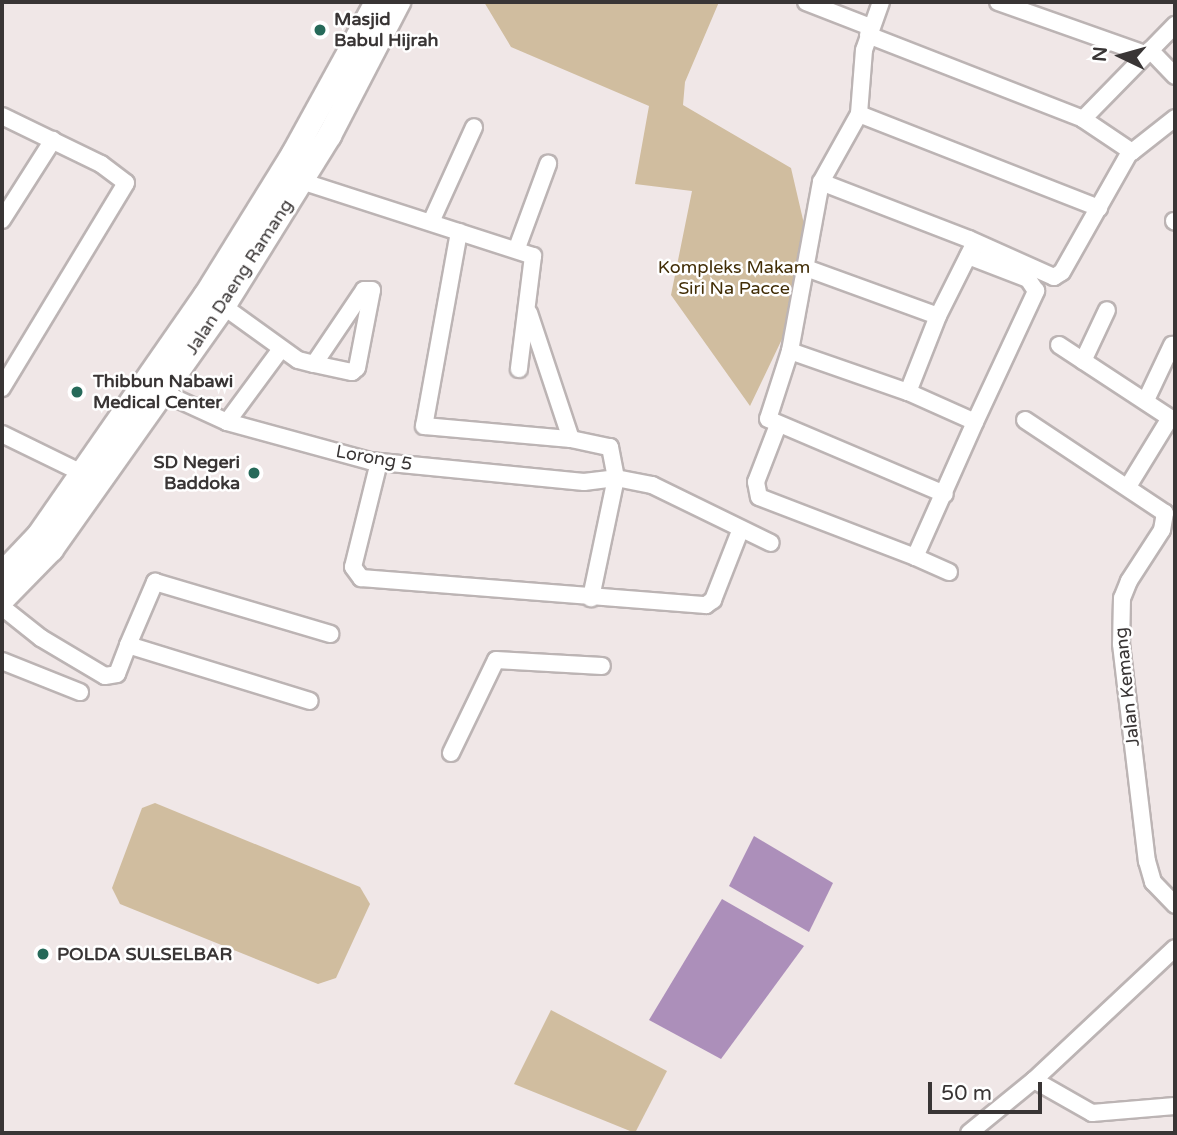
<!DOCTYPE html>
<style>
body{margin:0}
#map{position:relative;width:1177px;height:1135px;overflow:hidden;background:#f0e7e7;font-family:"Varela Round",sans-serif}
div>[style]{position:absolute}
.green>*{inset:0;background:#d0bd9f}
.water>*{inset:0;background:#ac8fba}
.roads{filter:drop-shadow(2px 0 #bcb4b4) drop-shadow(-2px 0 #bcb4b4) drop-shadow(0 2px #bcb4b4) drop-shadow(0 -2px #bcb4b4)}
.minor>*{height:16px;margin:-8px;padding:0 8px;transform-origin:8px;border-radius:8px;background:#fff}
.secondary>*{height:23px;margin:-11.5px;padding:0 11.5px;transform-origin:11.5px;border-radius:11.5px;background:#fff}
.dots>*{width:19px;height:19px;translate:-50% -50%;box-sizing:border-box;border:4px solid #fff;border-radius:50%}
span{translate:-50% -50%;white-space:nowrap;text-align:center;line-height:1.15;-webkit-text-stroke:5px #fff;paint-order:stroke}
.poi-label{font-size:18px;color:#393535;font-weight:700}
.left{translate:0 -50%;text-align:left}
.right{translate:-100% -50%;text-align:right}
.park-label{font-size:18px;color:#412d06}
.street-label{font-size:18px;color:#393535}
.frame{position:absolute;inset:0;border:4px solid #393535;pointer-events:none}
.north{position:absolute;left:1086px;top:21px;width:70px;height:70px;-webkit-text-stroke:5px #fff;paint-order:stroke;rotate:275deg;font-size:19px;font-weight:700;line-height:28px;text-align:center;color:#393535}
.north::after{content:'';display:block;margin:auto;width:24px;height:32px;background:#393535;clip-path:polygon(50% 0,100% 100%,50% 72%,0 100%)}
.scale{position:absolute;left:928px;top:1082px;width:114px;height:32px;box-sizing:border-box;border:4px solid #393535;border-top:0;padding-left:9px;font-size:21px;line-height:24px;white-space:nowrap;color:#393535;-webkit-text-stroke:5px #fff;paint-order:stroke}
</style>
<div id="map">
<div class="green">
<div style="clip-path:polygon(484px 2px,719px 2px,685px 82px,683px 105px,791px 168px,804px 224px,783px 337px,750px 406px,671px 295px,692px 191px,635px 184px,649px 106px,511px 47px)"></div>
<div style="clip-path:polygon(155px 803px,360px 887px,370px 904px,336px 978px,318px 984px,120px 904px,112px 888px,142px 808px)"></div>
<div style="clip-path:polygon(551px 1010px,667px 1071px,635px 1133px,514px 1084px)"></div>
</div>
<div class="water">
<div style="clip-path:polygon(754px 836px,833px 883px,809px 932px,729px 886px)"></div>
<div style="clip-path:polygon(722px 899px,804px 946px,721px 1059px,649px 1020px)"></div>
</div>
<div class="roads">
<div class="minor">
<div style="left:806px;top:2px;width:69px;rotate:21.3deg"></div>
<div style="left:881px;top:2px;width:51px;rotate:109.5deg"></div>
<div style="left:864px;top:50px;width:64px;rotate:94.5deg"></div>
<div style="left:859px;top:114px;width:78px;rotate:119.2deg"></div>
<div style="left:821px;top:182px;width:172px;rotate:100.4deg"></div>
<div style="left:790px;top:351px;width:125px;rotate:19.2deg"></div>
<div style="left:908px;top:392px;width:73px;rotate:24.1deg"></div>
<div style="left:975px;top:422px;width:145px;rotate:-65deg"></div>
<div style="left:1036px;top:291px;width:14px;rotate:-124deg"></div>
<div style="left:1028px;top:279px;width:64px;rotate:-159deg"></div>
<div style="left:998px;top:2px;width:156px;rotate:19.5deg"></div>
<div style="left:868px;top:35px;width:231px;rotate:21.3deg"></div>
<div style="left:1083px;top:119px;width:132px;rotate:-45.6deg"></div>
<div style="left:1150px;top:50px;width:36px;rotate:46deg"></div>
<div style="left:859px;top:114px;width:258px;rotate:21.4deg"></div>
<div style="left:2px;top:116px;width:110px;rotate:25.9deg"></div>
<div style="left:101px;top:164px;width:31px;rotate:37deg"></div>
<div style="left:126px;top:183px;width:240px;rotate:121.2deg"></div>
<div style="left:1083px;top:119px;width:59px;rotate:34deg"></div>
<div style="left:1132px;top:152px;width:55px;rotate:-38.3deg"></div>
<div style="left:301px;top:181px;width:244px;rotate:17.9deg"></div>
<div style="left:533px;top:256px;width:114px;rotate:97.1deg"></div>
<div style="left:821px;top:182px;width:159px;rotate:21.1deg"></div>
<div style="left:969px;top:239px;width:93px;rotate:24.1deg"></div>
<div style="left:1054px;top:277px;width:9px;rotate:-32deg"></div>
<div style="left:1062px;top:272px;width:138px;rotate:-60.5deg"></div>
<div style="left:2px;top:220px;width:95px;rotate:-57.5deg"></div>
<div style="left:1174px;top:221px;width:1px;rotate:45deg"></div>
<div style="left:431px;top:222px;width:104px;rotate:-65.6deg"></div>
<div style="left:459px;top:232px;width:197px;rotate:100.2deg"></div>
<div style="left:424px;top:426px;width:148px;rotate:5.1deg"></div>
<div style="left:571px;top:439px;width:133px;rotate:-108.4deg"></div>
<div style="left:517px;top:248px;width:90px;rotate:-69.7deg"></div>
<div style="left:806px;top:268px;width:140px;rotate:20deg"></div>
<div style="left:938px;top:316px;width:78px;rotate:-63.4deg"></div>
<div style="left:223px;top:306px;width:92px;rotate:35.8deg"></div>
<div style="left:298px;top:360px;width:16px;rotate:14deg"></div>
<div style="left:314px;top:364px;width:39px;rotate:12deg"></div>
<div style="left:352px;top:372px;width:6px;rotate:-39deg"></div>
<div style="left:357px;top:368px;width:79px;rotate:-79.1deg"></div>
<div style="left:372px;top:290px;width:8px;rotate:180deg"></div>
<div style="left:364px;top:290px;width:89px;rotate:124deg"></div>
<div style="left:1059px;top:345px;width:133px;rotate:33.3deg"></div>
<div style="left:1170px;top:418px;width:79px;rotate:121.5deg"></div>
<div style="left:790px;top:351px;width:71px;rotate:107.9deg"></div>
<div style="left:768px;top:419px;width:192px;rotate:23deg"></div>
<div style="left:1083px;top:361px;width:56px;rotate:-64.8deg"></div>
<div style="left:153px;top:388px;width:81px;rotate:24.7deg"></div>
<div style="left:227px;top:422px;width:148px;rotate:15.3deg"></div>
<div style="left:370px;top:461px;width:215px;rotate:5.6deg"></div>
<div style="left:584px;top:482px;width:32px;rotate:-7deg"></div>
<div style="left:616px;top:478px;width:37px;rotate:11deg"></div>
<div style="left:652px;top:485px;width:132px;rotate:26deg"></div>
<div style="left:908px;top:392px;width:82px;rotate:-68.5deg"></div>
<div style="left:1146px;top:400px;width:61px;rotate:-64.7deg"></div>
<div style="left:1025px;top:420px;width:168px;rotate:33.6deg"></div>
<div style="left:1165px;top:513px;width:17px;rotate:100deg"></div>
<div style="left:1162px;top:530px;width:61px;rotate:122.9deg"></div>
<div style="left:1129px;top:581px;width:18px;rotate:112deg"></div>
<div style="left:1122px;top:598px;width:46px;rotate:91.2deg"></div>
<div style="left:1121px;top:644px;width:219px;rotate:83.2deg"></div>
<div style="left:1147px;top:861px;width:22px;rotate:74deg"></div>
<div style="left:1153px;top:882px;width:32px;rotate:46deg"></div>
<div style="left:227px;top:422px;width:91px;rotate:-53.5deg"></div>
<div style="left:778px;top:425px;width:61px;rotate:111.1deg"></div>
<div style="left:756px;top:482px;width:15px;rotate:79deg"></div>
<div style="left:759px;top:497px;width:167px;rotate:21deg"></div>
<div style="left:2px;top:434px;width:96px;rotate:26deg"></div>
<div style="left:571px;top:439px;width:40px;rotate:12deg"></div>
<div style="left:610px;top:447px;width:32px;rotate:79deg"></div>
<div style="left:616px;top:478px;width:123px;rotate:101.8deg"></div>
<div style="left:379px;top:462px;width:108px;rotate:103.9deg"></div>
<div style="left:353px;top:567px;width:14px;rotate:54deg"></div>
<div style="left:361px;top:578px;width:346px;rotate:4.5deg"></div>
<div style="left:706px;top:605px;width:9px;rotate:-36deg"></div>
<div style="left:713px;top:600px;width:74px;rotate:-68.6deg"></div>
<div style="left:949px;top:572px;width:37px;rotate:-156deg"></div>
<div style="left:915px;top:557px;width:148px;rotate:-66deg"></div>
<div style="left:2px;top:607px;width:50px;rotate:38.5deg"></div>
<div style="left:41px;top:638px;width:74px;rotate:30.7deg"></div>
<div style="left:105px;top:676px;width:12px;rotate:-9deg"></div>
<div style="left:117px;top:674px;width:31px;rotate:-69deg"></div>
<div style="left:128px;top:645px;width:190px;rotate:17.1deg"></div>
<div style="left:128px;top:645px;width:69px;rotate:-66.8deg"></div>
<div style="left:155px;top:582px;width:183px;rotate:16.5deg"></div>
<div style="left:2px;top:661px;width:84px;rotate:21.7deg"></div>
<div style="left:451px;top:753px;width:103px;rotate:-64.2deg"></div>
<div style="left:496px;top:660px;width:106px;rotate:3.2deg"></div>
<div style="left:1034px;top:1080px;width:67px;rotate:29.6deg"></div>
<div style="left:1092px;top:1113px;width:83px;rotate:-4.8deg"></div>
<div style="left:969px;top:1133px;width:84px;rotate:-39.2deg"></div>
<div style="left:1034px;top:1080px;width:193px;rotate:-43.1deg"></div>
</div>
<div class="secondary">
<div style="left:2px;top:573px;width:52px;rotate:-46.5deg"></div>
<div style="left:38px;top:535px;width:292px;rotate:-55.2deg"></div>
<div style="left:205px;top:295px;width:167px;rotate:-58.2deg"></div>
<div style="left:293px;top:153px;width:172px;rotate:-61.2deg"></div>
<div style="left:2px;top:599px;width:70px;rotate:-45.6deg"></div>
<div style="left:51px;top:549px;width:298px;rotate:-54.7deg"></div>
<div style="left:223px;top:306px;width:201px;rotate:-58.2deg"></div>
<div style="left:329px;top:135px;width:150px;rotate:-62.6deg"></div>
</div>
</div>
<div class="dots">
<div style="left:320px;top:30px;background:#266959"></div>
<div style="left:77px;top:392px;background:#266959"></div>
<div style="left:254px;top:473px;background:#266959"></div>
<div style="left:43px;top:954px;background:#266959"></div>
</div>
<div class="poi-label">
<span class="left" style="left:334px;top:30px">Masjid<br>Babul Hijrah</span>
<span class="left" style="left:93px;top:392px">Thibbun Nabawi<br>Medical Center</span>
<span class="right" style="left:240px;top:473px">SD Negeri<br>Baddoka</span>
<span class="left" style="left:57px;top:954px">POLDA SULSELBAR</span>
</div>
<div class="park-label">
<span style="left:734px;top:278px">Kompleks Makam<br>Siri Na Pacce</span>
</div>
<div class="street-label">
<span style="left:239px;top:277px;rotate:-57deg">Jalan Daeng Ramang</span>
<span style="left:374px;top:458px;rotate:10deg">Lorong 5</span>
<span style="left:1127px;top:687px;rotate:-96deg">Jalan Kemang</span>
</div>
<div class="frame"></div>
<div class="north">N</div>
<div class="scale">50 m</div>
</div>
